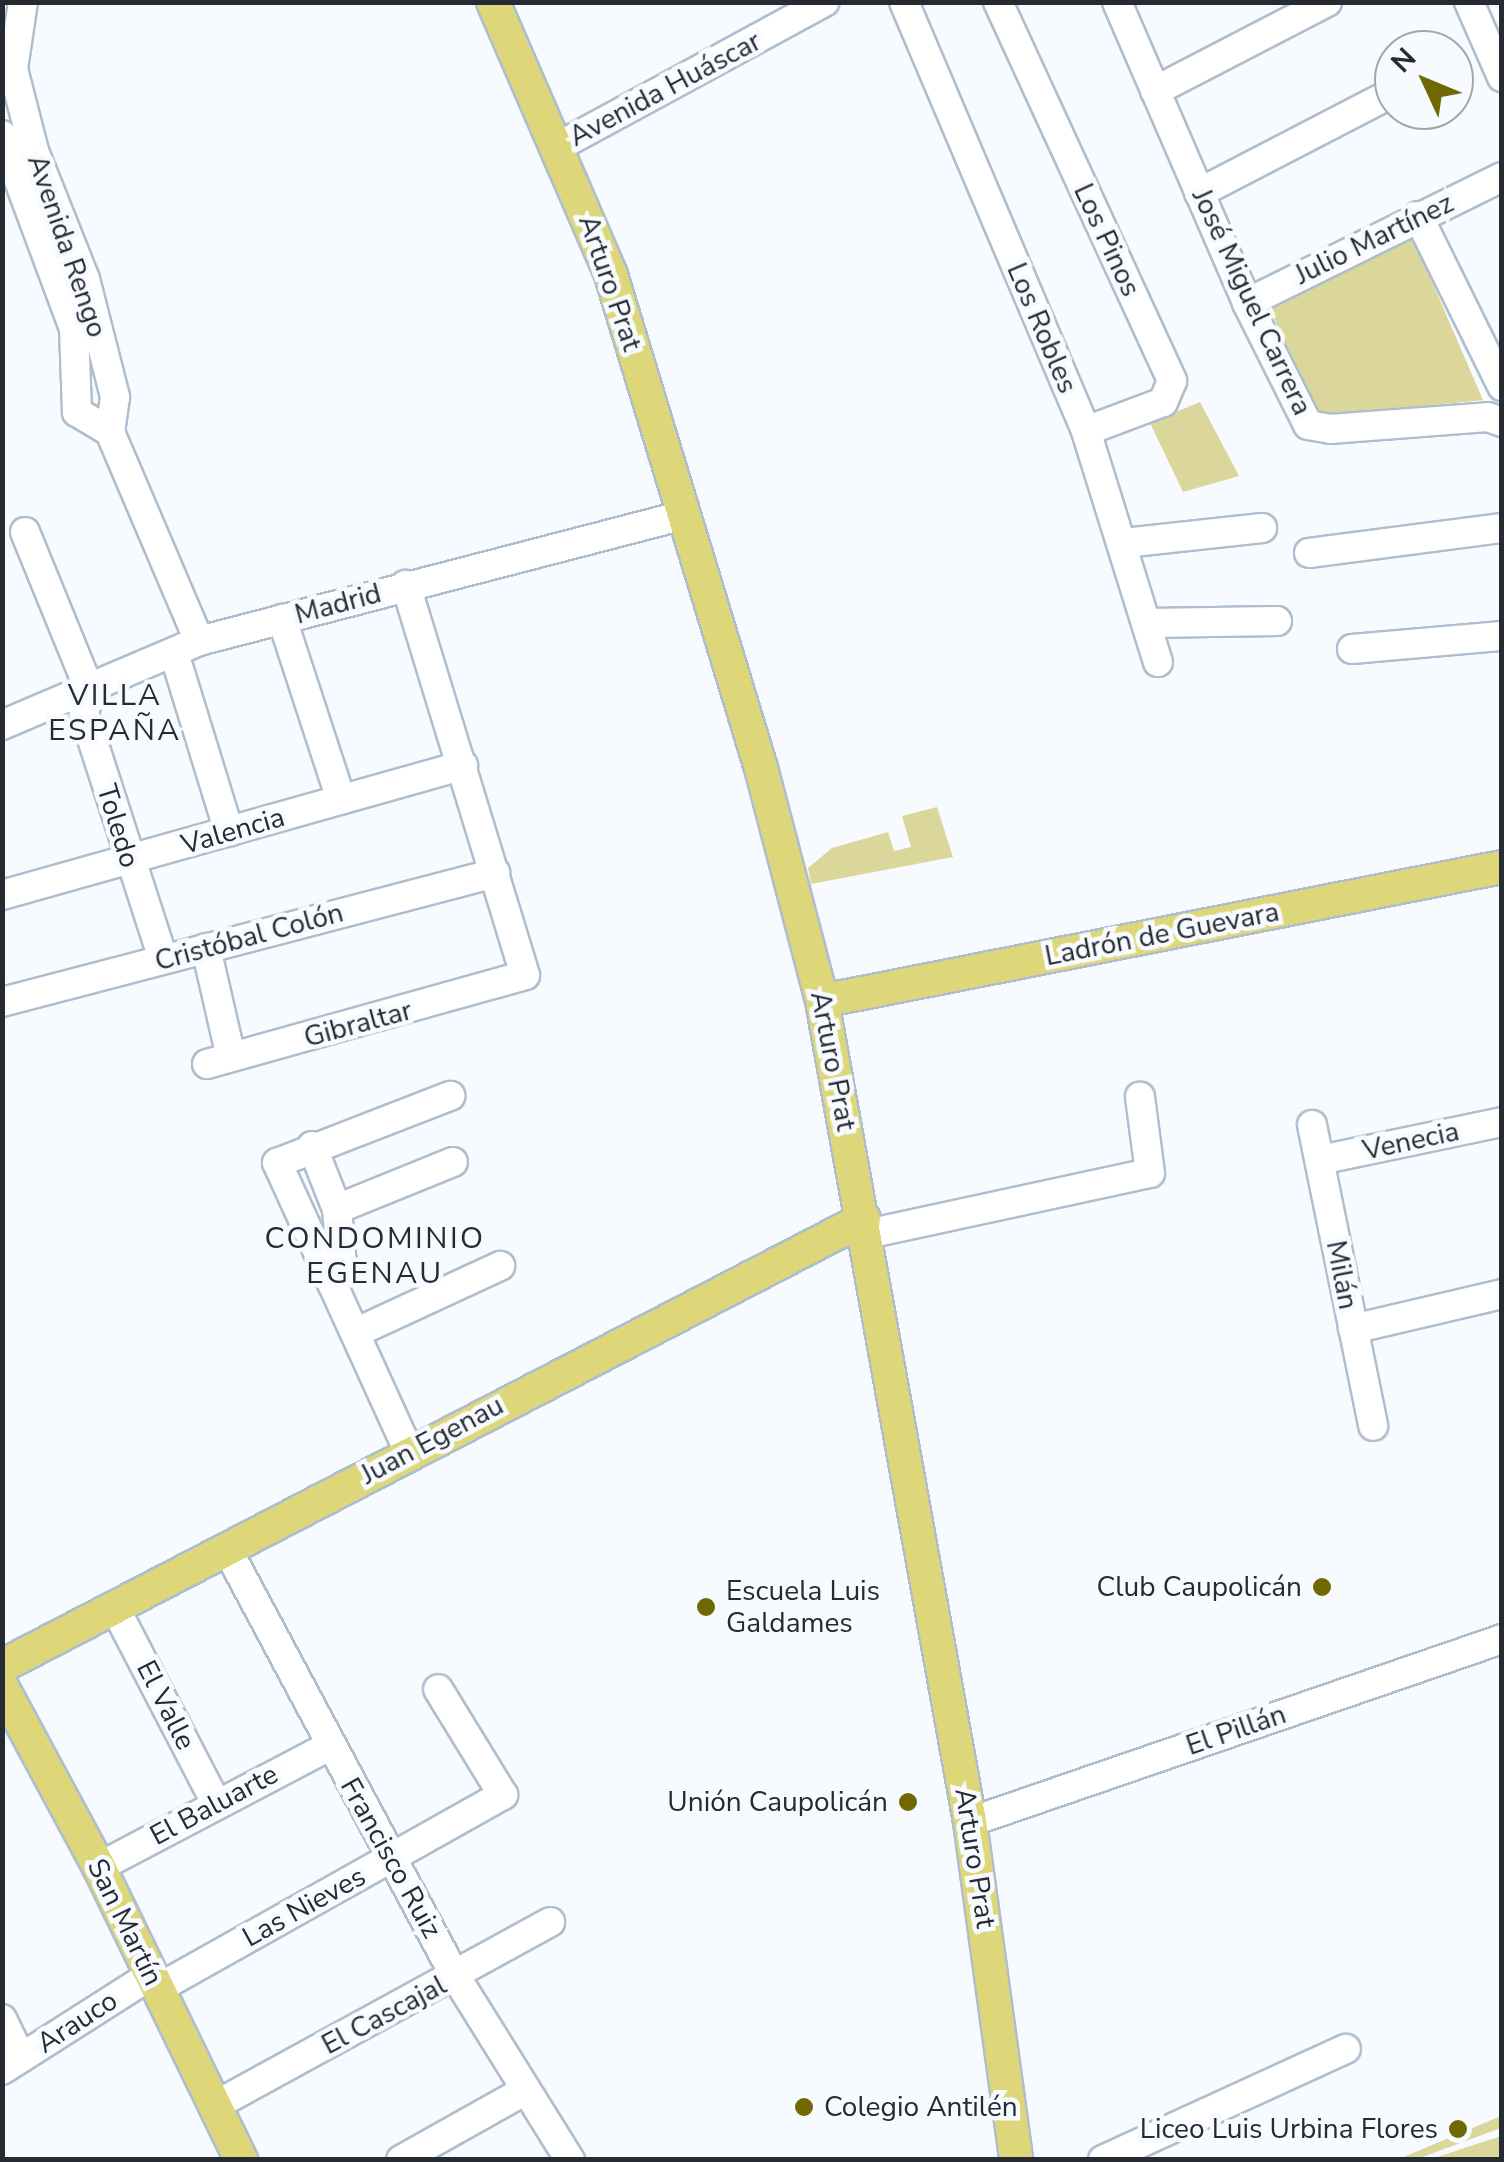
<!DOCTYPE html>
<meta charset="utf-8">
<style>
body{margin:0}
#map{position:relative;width:1504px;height:2162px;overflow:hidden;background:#f7fafe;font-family:"Nunito Sans",sans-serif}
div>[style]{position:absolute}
.green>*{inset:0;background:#dbd79b}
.roads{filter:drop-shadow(2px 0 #afbecf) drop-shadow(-2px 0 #afbecf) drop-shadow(0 2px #afbecf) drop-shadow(0 -2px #afbecf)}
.minor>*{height:28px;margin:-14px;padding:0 14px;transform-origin:14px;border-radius:14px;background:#fff}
.major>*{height:32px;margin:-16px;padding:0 16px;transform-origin:16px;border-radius:16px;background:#ded779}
.dots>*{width:28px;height:28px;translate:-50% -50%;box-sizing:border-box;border:5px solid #f7fafe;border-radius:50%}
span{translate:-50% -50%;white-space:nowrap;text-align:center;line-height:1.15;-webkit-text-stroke:9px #f7fafe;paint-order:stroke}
.street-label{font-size:28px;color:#262b32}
.poi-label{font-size:28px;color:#262b32}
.right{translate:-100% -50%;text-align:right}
.left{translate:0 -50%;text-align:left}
.neighbourhood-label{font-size:30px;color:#262b32;letter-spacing:2.5px}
.frame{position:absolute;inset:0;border:5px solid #262b32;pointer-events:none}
.north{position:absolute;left:1374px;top:30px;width:100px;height:100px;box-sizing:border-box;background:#f7fafe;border:2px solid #a3a7ac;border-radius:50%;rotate:314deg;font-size:28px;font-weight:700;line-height:40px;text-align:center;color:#262b32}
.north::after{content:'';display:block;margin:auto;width:35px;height:45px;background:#706901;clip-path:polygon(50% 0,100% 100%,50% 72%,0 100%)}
</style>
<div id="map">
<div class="green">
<div style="clip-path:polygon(1411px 233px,1483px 400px,1319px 417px,1269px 307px)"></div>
<div style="clip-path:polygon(1200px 402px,1239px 476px,1183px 492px,1150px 423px)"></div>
<div style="clip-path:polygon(937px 807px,953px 857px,811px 884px,808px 868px,832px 848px,888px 832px,894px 851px,911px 847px,902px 816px)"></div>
<div style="clip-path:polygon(1501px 2116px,1501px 2128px,1417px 2159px,1399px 2159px)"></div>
<div style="clip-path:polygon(1501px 2136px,1501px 2159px,1431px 2159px)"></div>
</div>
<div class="roads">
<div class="minor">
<div style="left:23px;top:2px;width:68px;rotate:98.5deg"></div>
<div style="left:13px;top:69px;width:85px;rotate:75.6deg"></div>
<div style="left:34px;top:151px;width:138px;rotate:68.3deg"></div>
<div style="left:85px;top:279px;width:122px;rotate:75.7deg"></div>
<div style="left:115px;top:397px;width:35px;rotate:98deg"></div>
<div style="left:110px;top:432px;width:227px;rotate:66.9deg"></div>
<div style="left:904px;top:2px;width:466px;rotate:67deg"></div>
<div style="left:1086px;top:431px;width:242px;rotate:72.7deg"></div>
<div style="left:998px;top:2px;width:417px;rotate:65.3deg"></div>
<div style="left:1172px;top:381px;width:23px;rotate:113deg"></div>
<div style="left:1163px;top:402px;width:82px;rotate:159.4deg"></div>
<div style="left:1117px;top:2px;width:328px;rotate:66.6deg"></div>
<div style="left:1247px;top:303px;width:136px;rotate:63.4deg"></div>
<div style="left:1308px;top:425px;width:22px;rotate:10deg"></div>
<div style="left:1330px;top:429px;width:158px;rotate:-4.3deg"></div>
<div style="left:1488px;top:417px;width:15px;rotate:20deg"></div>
<div style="left:1469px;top:2px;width:82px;rotate:66.3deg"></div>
<div style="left:1155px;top:91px;width:194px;rotate:-27.4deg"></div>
<div style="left:2px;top:135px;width:207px;rotate:69.6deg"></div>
<div style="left:74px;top:329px;width:83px;rotate:87.9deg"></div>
<div style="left:77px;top:412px;width:39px;rotate:31deg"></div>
<div style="left:559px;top:146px;width:302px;rotate:-28.5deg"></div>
<div style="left:1199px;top:193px;width:220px;rotate:-27.4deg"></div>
<div style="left:1418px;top:216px;width:190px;rotate:63.7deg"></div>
<div style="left:1247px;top:303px;width:284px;rotate:-26.3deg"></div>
<div style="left:25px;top:532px;width:172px;rotate:67.8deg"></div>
<div style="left:90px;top:691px;width:24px;rotate:105deg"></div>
<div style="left:84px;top:714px;width:257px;rotate:72.1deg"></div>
<div style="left:1124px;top:543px;width:139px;rotate:-6.2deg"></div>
<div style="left:1309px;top:553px;width:195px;rotate:-7.4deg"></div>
<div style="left:282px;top:619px;width:190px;rotate:71.9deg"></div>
<div style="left:1148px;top:623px;width:129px;rotate:-0.9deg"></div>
<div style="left:1352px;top:649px;width:151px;rotate:-5deg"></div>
<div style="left:174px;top:653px;width:187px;rotate:72.9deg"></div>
<div style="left:2px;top:725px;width:214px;rotate:-23.1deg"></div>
<div style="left:199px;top:641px;width:501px;rotate:-14.56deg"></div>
<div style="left:2px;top:895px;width:479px;rotate:-15.7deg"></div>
<div style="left:206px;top:948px;width:112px;rotate:77.1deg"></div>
<div style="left:2px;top:1002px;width:510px;rotate:-14.66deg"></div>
<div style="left:207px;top:1064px;width:330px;rotate:-15.6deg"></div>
<div style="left:525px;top:975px;width:408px;rotate:-107deg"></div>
<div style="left:1312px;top:1125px;width:307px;rotate:78.5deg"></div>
<div style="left:312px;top:1146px;width:68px;rotate:68.4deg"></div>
<div style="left:337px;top:1209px;width:56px;rotate:84.9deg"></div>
<div style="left:342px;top:1265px;width:21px;rotate:119deg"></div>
<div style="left:1320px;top:1160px;width:186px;rotate:-11.8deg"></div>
<div style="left:337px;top:1209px;width:125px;rotate:-22.1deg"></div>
<div style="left:867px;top:1234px;width:289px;rotate:-12.2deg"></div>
<div style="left:1150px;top:1173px;width:77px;rotate:-97.5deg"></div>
<div style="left:1353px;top:1329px;width:153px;rotate:-13.2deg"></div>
<div style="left:355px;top:1333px;width:160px;rotate:-24.8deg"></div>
<div style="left:409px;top:1452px;width:318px;rotate:-114.5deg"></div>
<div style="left:277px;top:1163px;width:186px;rotate:-21.2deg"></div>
<div style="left:227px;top:1549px;width:485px;rotate:61.9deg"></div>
<div style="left:456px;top:1977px;width:216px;rotate:58.1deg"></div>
<div style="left:115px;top:1608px;width:220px;rotate:62.6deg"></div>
<div style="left:970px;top:1822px;width:563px;rotate:-18.98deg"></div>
<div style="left:99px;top:1867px;width:260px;rotate:-27.7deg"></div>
<div style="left:157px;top:1989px;width:397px;rotate:-29.3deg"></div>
<div style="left:503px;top:1795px;width:124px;rotate:-121.5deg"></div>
<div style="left:2px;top:2019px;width:43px;rotate:64deg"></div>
<div style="left:2px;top:2070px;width:177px;rotate:-32.5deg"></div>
<div style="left:216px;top:2105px;width:381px;rotate:-28.7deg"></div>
<div style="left:401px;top:2160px;width:139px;rotate:-29.3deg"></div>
<div style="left:1103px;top:2160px;width:267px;rotate:-24.6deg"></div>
</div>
<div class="major">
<div style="left:493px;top:2px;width:297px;rotate:66.6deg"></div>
<div style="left:611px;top:275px;width:515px;rotate:73.08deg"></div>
<div style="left:761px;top:768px;width:241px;rotate:75.3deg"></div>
<div style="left:822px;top:1001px;width:834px;rotate:79.78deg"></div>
<div style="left:970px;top:1822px;width:341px;rotate:82.2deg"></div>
<div style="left:822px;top:1001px;width:693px;rotate:-11.15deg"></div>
<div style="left:2px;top:1666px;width:971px;rotate:-27.41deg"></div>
<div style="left:2px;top:1687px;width:204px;rotate:61.7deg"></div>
<div style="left:99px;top:1867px;width:326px;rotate:64.1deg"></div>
</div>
</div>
<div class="dots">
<div style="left:1322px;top:1587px;background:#706901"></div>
<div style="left:706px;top:1607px;background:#706901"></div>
<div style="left:908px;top:1802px;background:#706901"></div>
<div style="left:804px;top:2107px;background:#706901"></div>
<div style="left:1458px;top:2129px;background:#706901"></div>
</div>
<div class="street-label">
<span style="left:665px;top:89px;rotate:-28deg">Avenida Huáscar</span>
<span style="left:1374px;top:239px;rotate:-26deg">Julio Martínez</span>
<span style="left:1107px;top:240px;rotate:65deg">Los Pinos</span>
<span style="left:67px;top:246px;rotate:71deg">Avenida Rengo</span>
<span style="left:610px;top:283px;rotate:71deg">Arturo Prat</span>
<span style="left:1252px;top:302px;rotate:65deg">José Miguel Carrera</span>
<span style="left:1042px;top:328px;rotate:67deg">Los Robles</span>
<span style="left:338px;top:604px;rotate:-15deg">Madrid</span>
<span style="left:118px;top:826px;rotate:73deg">Toledo</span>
<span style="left:233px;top:831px;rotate:-16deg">Valencia</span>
<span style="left:1162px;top:934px;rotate:-11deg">Ladrón de Guevara</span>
<span style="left:249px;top:937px;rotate:-15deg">Cristóbal Colón</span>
<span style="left:358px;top:1024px;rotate:-15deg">Gibraltar</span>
<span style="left:833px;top:1061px;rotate:79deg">Arturo Prat</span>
<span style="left:1411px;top:1141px;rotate:-12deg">Venecia</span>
<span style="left:1342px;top:1275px;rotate:79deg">Milán</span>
<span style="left:432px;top:1440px;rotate:-28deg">Juan Egenau</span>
<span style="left:166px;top:1705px;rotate:63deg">El Valle</span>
<span style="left:1236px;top:1730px;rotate:-19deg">El Pillán</span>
<span style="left:214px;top:1805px;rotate:-28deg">El Baluarte</span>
<span style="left:391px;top:1858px;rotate:61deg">Francisco Ruiz</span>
<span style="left:975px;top:1858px;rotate:81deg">Arturo Prat</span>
<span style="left:304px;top:1907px;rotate:-29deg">Las Nieves</span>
<span style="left:125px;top:1922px;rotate:64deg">San Martín</span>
<span style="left:384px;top:2015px;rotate:-28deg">El Cascajal</span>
<span style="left:77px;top:2022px;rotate:-33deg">Arauco</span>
</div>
<div class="poi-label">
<span class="right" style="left:1302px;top:1587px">Club Caupolicán</span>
<span class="left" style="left:726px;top:1607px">Escuela Luis<br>Galdames</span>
<span class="right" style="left:888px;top:1802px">Unión Caupolicán</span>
<span class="left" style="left:824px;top:2107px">Colegio Antilén</span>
<span class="right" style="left:1438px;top:2129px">Liceo Luis Urbina Flores</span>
</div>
<div class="neighbourhood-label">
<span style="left:115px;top:713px">VILLA<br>ESPAÑA</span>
<span style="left:375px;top:1256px">CONDOMINIO<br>EGENAU</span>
</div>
<div class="frame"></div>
<div class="north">N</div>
</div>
